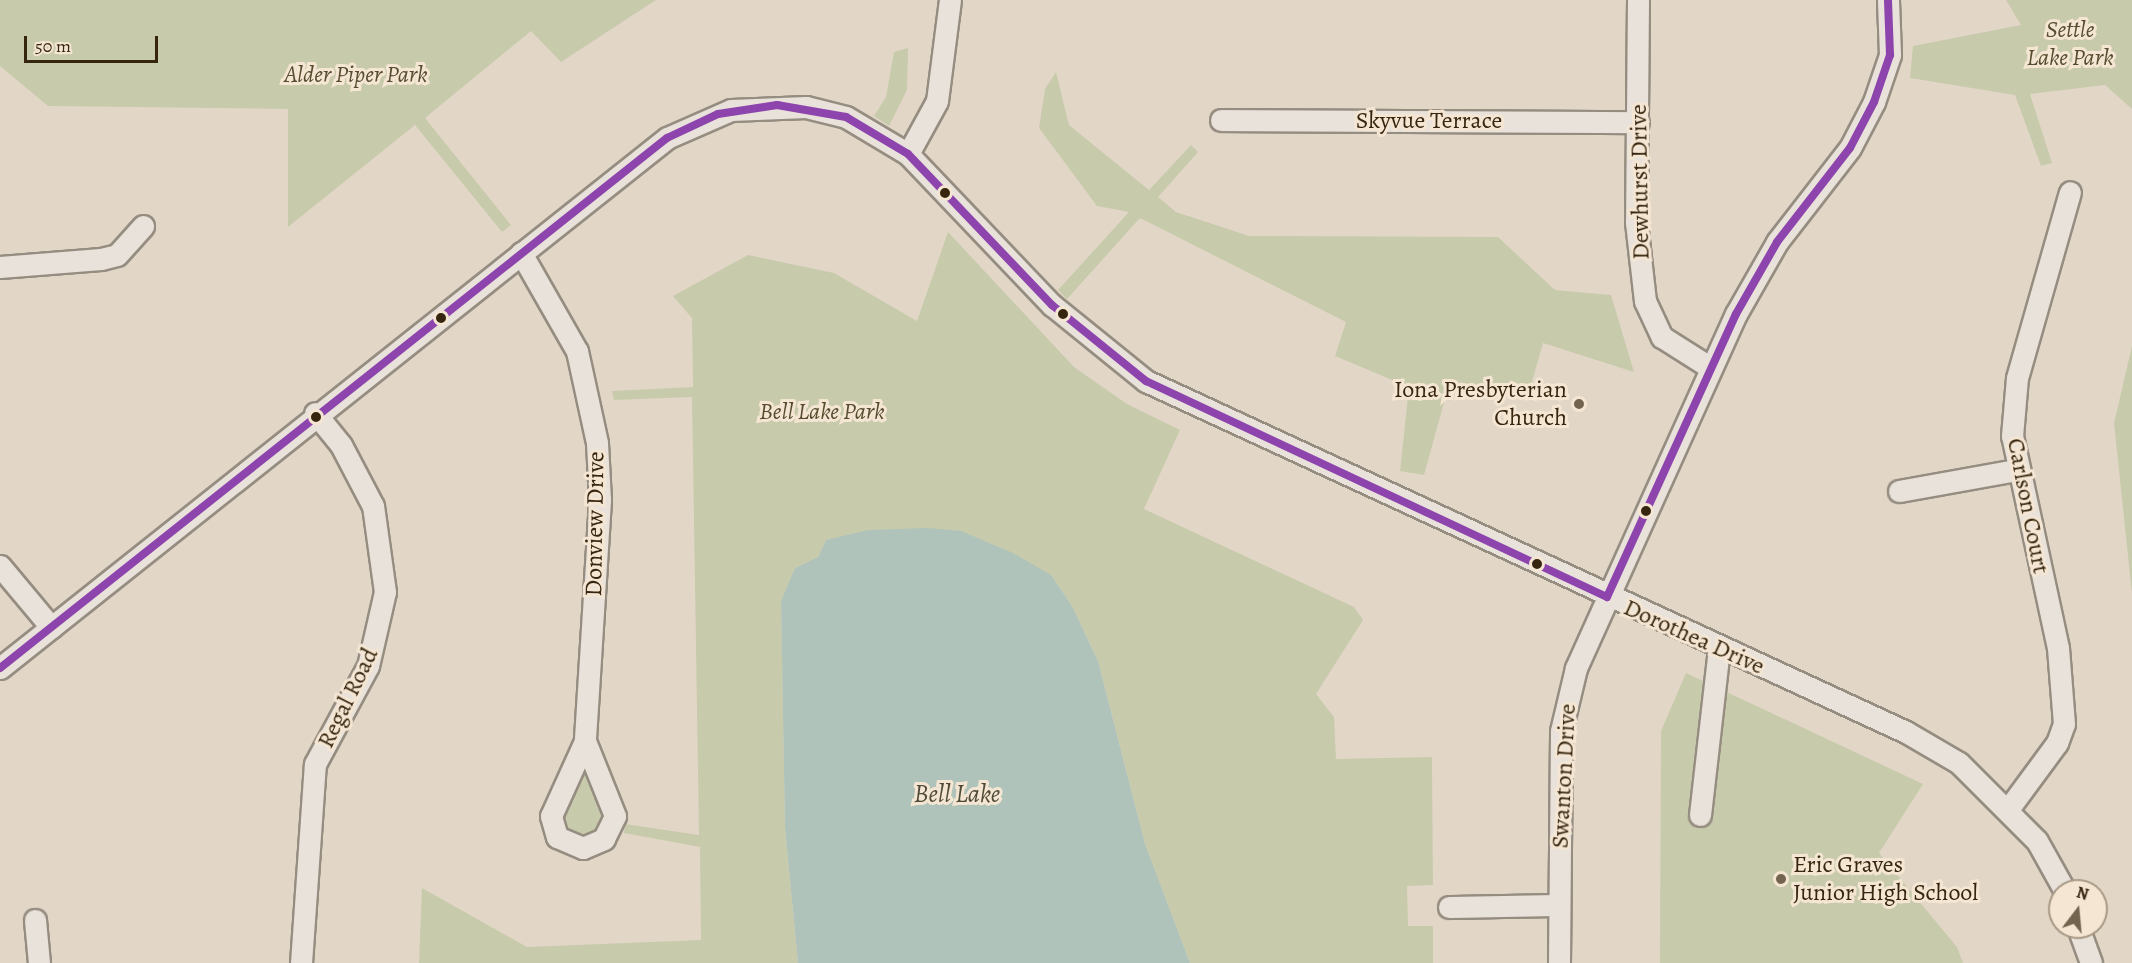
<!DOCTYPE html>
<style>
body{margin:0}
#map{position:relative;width:2132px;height:963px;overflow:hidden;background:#e2d7c7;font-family:Alegreya,serif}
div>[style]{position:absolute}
.green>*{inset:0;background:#c8caac}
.water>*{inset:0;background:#afc3ba}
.roads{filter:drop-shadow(2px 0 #968d81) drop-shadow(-2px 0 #968d81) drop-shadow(0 2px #968d81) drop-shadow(0 -2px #968d81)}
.minor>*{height:21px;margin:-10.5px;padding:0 10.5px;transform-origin:10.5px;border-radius:10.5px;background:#e8e2db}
.bus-1>*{height:8px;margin:-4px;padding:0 4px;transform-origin:4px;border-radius:4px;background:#8e44ad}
.dots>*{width:16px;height:16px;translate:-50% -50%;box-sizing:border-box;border:3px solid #f4e6d3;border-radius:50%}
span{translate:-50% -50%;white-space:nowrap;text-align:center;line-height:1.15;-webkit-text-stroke:6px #f4e6d3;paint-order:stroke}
.park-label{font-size:24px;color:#564c30;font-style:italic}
.street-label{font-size:24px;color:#37260f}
.poi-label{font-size:24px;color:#37260f}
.right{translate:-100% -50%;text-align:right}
.left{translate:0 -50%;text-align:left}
.water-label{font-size:26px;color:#504b38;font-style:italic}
.north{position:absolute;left:2048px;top:879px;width:60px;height:60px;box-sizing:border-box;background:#f4e6d3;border:2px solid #a89985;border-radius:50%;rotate:16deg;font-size:16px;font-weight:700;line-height:24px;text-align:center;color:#37260f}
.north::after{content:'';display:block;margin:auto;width:21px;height:27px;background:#73644f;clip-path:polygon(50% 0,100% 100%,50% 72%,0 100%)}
.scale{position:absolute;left:24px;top:36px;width:134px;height:27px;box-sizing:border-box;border:3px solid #37260f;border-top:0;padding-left:8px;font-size:18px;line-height:21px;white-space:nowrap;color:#37260f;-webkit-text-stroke:4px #f4e6d3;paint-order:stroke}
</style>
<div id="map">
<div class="green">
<div style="clip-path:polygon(0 0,656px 0,561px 62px,531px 31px,425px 118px,511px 225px,502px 232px,415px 125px,288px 227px,288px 109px,48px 106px,0 66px)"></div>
<div style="clip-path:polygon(2006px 0,2132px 0,2132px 109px,2105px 85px,2030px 94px,2052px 163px,2041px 166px,2015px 95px,1910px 78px,1913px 46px,2021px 25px)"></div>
<div style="clip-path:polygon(908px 48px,907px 90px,889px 126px,874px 116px,886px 97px,894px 52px)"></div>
<div style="clip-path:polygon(1056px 72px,1069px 125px,1149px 190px,1191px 145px,1198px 152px,1158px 197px,1176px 212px,1249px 236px,1498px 237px,1555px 290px,1611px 295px,1634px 372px,1543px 343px,1530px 389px,1456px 386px,1445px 399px,1424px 475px,1400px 471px,1409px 387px,1335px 356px,1346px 322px,1140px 218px,1067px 299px,1058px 290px,1129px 212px,1097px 206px,1039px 128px,1045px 89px)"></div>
<div style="clip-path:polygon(948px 232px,1074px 367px,1127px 404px,1180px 430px,1144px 509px,1354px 607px,1363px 620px,1316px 694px,1334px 717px,1336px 759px,1432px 757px,1433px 885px,1407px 886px,1408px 926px,1433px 926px,1433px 963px,1190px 963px,1145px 844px,1098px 661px,1072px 606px,1051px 575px,911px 532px,826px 540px,818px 557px,795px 568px,781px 602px,785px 828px,798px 963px,419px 963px,422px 888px,527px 947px,701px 940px,700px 847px,624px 833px,625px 824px,699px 835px,692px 397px,614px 400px,612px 391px,693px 387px,692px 318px,673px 296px,748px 255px,834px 273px,917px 321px)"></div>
<div style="clip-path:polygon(2132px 346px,2132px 594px,2114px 423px)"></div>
<div style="clip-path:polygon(1686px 673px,1923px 784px,1879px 853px,1957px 947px,1963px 963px,1660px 963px,1661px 731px)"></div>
<div style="clip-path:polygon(587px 762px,603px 819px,600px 831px,577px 839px,564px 828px,562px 817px)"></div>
</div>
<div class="water">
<div style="clip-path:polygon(928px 528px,961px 531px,1013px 553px,1051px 575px,1072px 606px,1098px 661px,1145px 844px,1190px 963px,798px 963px,785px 828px,781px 601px,795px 568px,818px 557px,826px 540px,868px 530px)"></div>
</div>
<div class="roads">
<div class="minor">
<div style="left:1638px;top:0;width:222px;rotate:90.5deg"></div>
<div style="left:1636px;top:222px;width:80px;rotate:83.5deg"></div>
<div style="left:1645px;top:301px;width:40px;rotate:65deg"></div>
<div style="left:1662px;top:337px;width:58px;rotate:32.3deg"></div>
<div style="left:1221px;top:120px;width:417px;rotate:0.3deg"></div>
<div style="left:908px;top:154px;width:60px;rotate:-61.3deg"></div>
<div style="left:937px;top:101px;width:102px;rotate:-82.7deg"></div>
<div style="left:521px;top:253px;width:113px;rotate:60.3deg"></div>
<div style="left:577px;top:351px;width:94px;rotate:77.7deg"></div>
<div style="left:597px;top:443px;width:57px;rotate:87deg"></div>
<div style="left:600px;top:500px;width:241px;rotate:93.6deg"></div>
<div style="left:0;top:267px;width:101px;rotate:-4.5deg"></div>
<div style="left:101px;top:259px;width:16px;rotate:-14deg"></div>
<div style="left:117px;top:255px;width:39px;rotate:-48deg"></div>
<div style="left:1899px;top:491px;width:119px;rotate:-10.2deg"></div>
<div style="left:0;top:566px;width:80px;rotate:50.1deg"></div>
<div style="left:0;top:668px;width:852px;rotate:-38.47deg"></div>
<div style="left:667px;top:138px;width:70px;rotate:-23.6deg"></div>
<div style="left:731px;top:110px;width:75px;rotate:-2.3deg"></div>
<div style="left:806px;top:107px;width:41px;rotate:14deg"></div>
<div style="left:846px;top:117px;width:72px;rotate:30.8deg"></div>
<div style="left:908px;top:154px;width:209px;rotate:46.4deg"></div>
<div style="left:1052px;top:305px;width:121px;rotate:39deg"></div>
<div style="left:1146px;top:381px;width:837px;rotate:24.79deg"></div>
<div style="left:1906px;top:732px;width:61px;rotate:30.3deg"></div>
<div style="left:1959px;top:763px;width:110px;rotate:45deg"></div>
<div style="left:2037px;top:841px;width:57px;rotate:60.8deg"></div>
<div style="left:585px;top:741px;width:81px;rotate:68.2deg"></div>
<div style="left:615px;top:816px;width:25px;rotate:116deg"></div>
<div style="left:604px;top:839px;width:23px;rotate:157deg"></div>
<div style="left:583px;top:848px;width:28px;rotate:-157deg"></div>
<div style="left:557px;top:837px;width:22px;rotate:-106deg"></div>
<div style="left:551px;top:816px;width:82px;rotate:-65.6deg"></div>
<div style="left:2009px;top:808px;width:81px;rotate:-53.6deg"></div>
<div style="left:2057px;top:743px;width:20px;rotate:-70deg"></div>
<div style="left:2064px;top:724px;width:76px;rotate:-94.5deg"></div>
<div style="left:2058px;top:648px;width:217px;rotate:-102.2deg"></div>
<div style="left:2012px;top:436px;width:58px;rotate:-85.1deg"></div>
<div style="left:2017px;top:378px;width:193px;rotate:-74.1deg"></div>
<div style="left:1700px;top:815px;width:168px;rotate:-83.5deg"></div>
<div style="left:1449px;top:907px;width:109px;rotate:-1.1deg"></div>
<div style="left:35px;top:920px;width:43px;rotate:84.7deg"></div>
<div style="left:2078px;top:927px;width:38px;rotate:70deg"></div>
<div style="left:301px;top:963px;width:199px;rotate:-86deg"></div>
<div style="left:315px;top:764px;width:111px;rotate:-61.6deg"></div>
<div style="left:368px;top:666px;width:76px;rotate:-77.1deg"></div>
<div style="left:385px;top:592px;width:87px;rotate:-97.9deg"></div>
<div style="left:373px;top:506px;width:69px;rotate:-117.7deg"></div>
<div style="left:341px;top:445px;width:41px;rotate:-129.1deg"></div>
<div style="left:1559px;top:963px;width:232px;rotate:-89.5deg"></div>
<div style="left:1561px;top:731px;width:65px;rotate:-76.6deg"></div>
<div style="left:1576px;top:668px;width:388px;rotate:-65.7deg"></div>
<div style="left:1736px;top:314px;width:83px;rotate:-60.3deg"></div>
<div style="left:1777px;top:242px;width:119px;rotate:-52.2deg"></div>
<div style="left:1850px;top:148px;width:52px;rotate:-62.4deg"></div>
<div style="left:1874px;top:102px;width:50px;rotate:-71.2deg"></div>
<div style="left:1890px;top:55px;width:55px;rotate:-92.1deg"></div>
</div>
</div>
<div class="bus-1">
<div style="left:0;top:668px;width:852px;rotate:-38.47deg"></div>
<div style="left:667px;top:138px;width:56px;rotate:-25.2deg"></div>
<div style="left:718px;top:114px;width:60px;rotate:-8.7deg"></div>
<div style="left:777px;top:105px;width:70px;rotate:9.9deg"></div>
<div style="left:846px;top:117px;width:72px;rotate:30.8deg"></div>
<div style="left:908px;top:154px;width:209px;rotate:46.4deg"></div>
<div style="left:1052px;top:305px;width:121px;rotate:39deg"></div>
<div style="left:1146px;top:381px;width:509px;rotate:25.11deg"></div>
<div style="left:1607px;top:597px;width:311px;rotate:-65.5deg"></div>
<div style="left:1736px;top:314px;width:83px;rotate:-60.3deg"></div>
<div style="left:1777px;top:242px;width:119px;rotate:-52.2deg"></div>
<div style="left:1850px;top:148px;width:52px;rotate:-62.4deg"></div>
<div style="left:1874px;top:102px;width:50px;rotate:-71.2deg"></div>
<div style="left:1890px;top:55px;width:55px;rotate:-92.1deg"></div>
</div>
<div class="dots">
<div style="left:945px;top:193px;background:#37260f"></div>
<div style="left:1063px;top:314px;background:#37260f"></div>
<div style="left:441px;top:318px;background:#37260f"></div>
<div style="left:1579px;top:404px;background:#73644f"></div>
<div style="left:316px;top:417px;background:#37260f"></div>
<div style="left:1646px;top:511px;background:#37260f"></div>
<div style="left:1537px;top:564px;background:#37260f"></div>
<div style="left:1781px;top:879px;background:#73644f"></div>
</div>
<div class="park-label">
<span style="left:2070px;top:44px">Settle<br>Lake Park</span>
<span style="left:356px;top:75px">Alder Piper Park</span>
<span style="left:822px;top:412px">Bell Lake Park</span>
</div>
<div class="street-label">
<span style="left:1429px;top:121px">Skyvue Terrace</span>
<span style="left:1640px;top:182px;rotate:-91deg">Dewhurst Drive</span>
<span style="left:2028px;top:506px;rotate:79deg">Carlson Court</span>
<span style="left:595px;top:524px;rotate:-89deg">Donview Drive</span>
<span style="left:1694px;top:637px;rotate:24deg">Dorothea Drive</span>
<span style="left:348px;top:698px;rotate:-64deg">Regal Road</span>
<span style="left:1564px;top:776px;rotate:-87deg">Swanton Drive</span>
</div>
<div class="poi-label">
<span class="right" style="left:1567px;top:404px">Iona Presbyterian<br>Church</span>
<span class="left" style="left:1793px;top:879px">Eric Graves<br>Junior High School</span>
</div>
<div class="water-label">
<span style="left:957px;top:794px">Bell Lake</span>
</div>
<div class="north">N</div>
<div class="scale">50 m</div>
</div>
